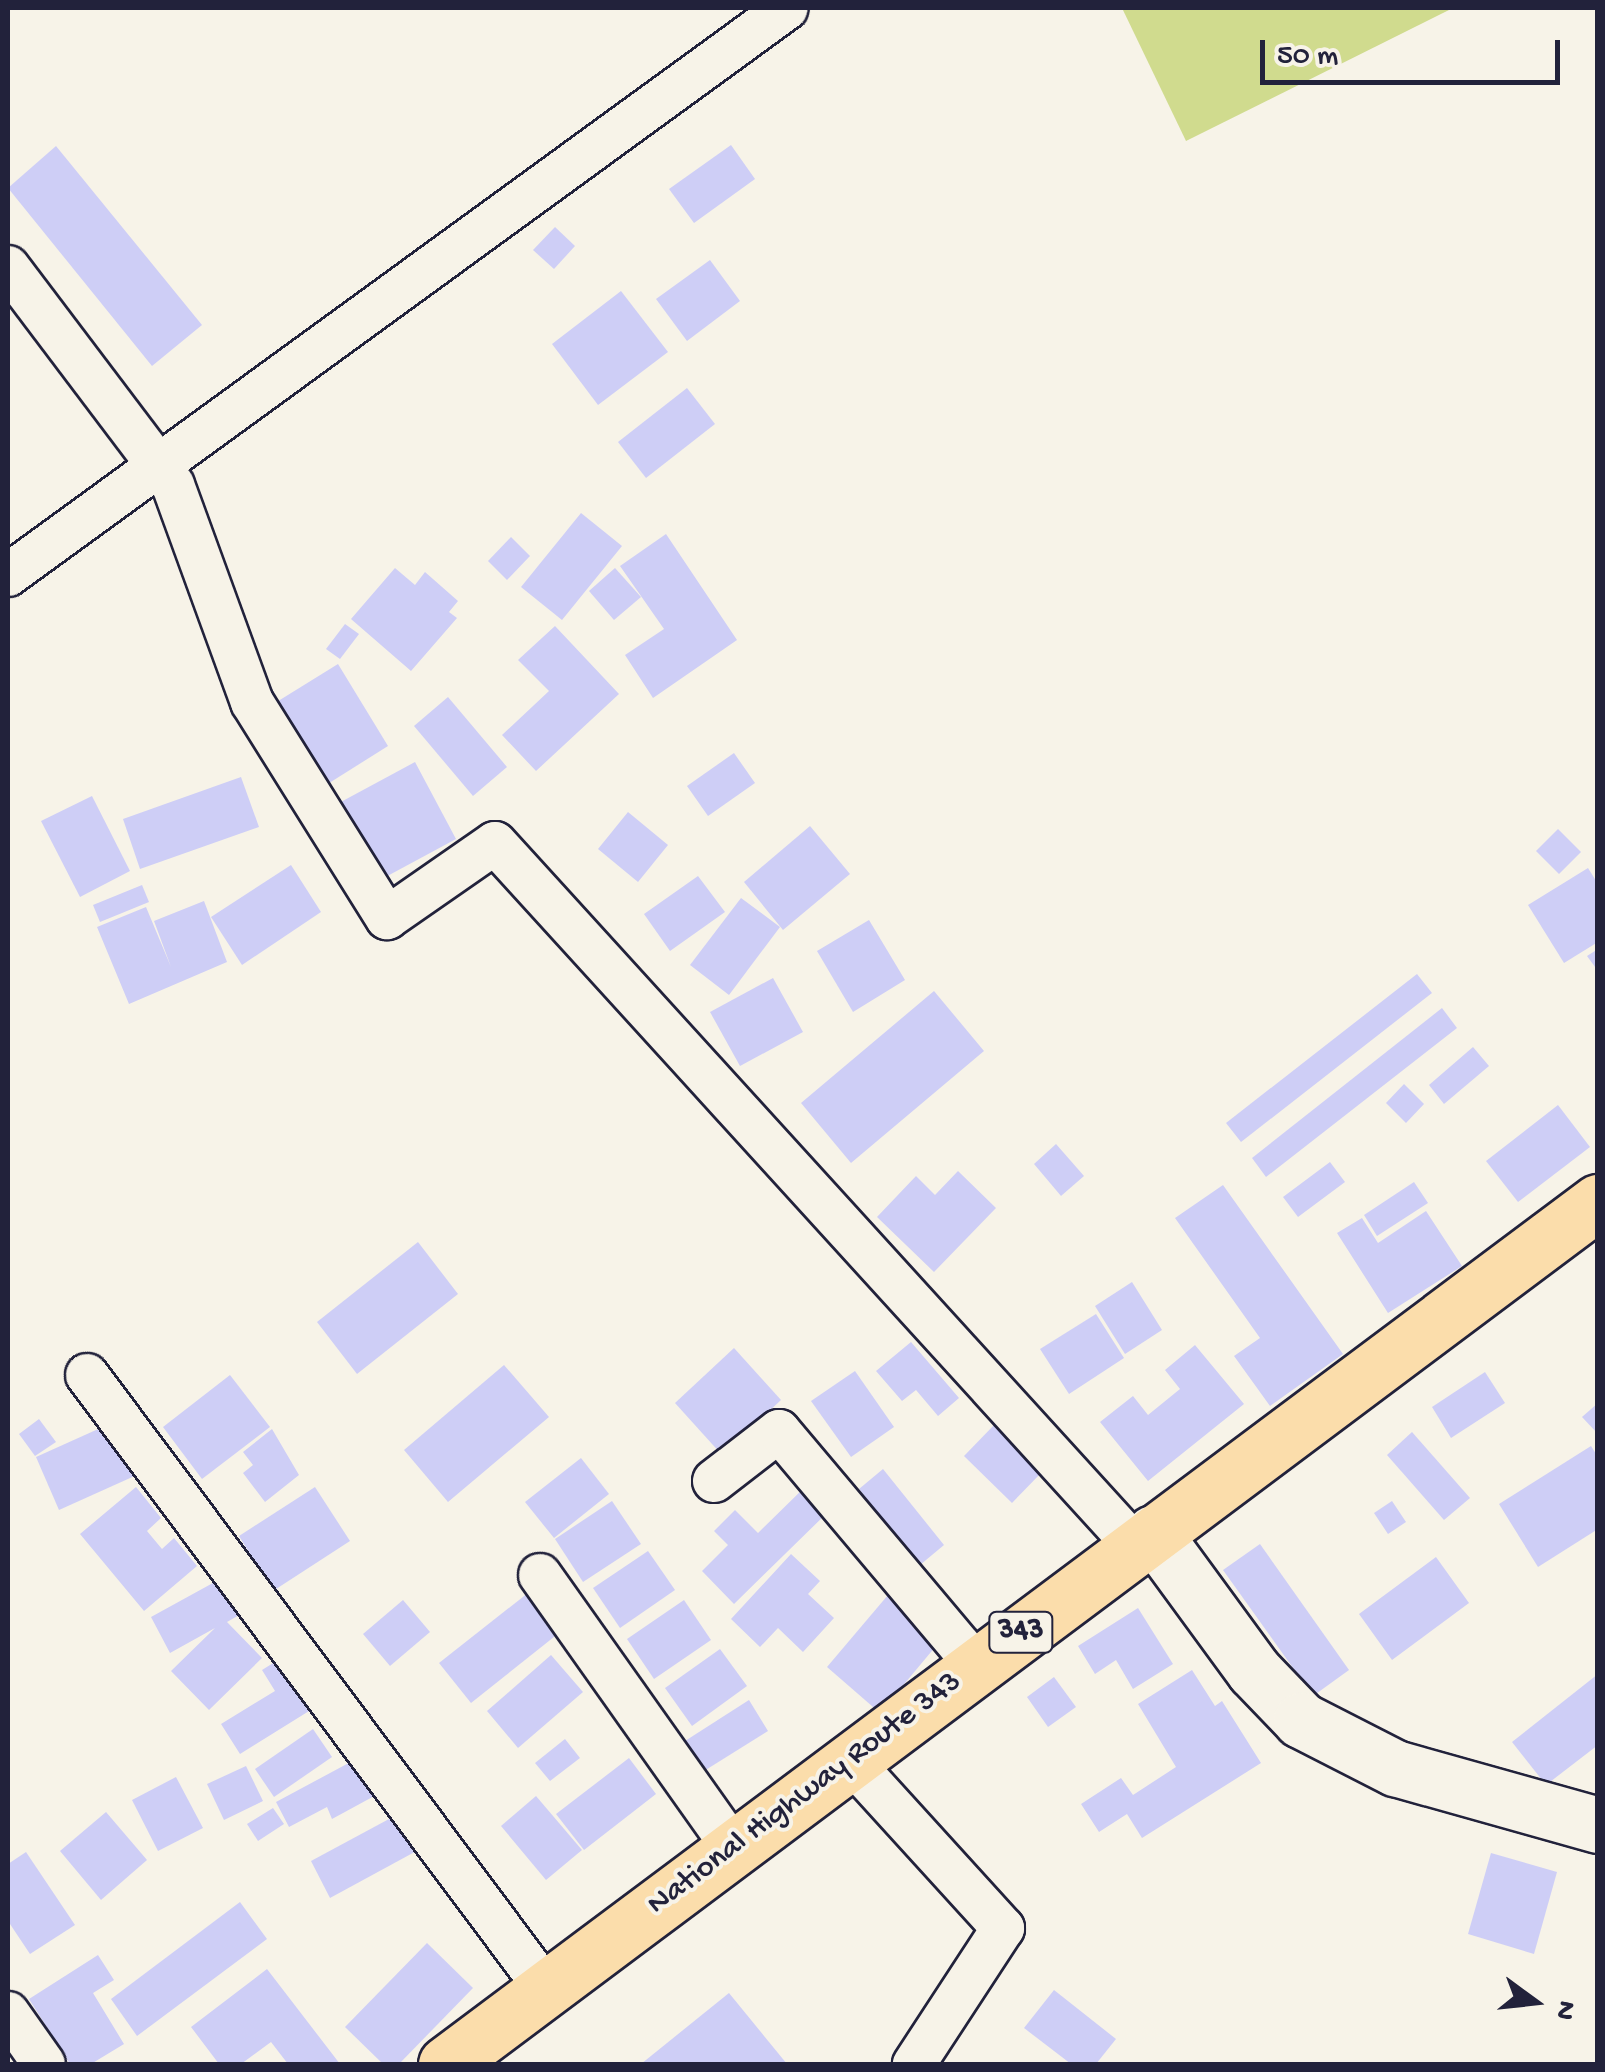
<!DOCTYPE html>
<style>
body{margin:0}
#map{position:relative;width:1605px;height:2072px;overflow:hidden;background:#f7f3e8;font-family:"Gochi Hand",sans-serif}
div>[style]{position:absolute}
.green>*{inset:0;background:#d0db8e}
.building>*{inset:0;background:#cecef6}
.roads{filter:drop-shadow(2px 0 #22223b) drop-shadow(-2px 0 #22223b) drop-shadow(0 2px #22223b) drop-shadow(0 -2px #22223b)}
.street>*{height:42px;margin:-21px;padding:0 21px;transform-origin:21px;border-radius:21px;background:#f7f3e8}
.secondary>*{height:55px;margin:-27.5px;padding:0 27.5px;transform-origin:27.5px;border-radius:27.5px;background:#f7f3e8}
.highway>*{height:55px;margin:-27.5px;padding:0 27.5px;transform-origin:27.5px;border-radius:27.5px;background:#fbddab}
span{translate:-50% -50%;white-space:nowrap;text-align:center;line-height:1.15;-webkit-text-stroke:8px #f7f3e8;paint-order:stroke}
.shield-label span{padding:2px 8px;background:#f7f3e8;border:2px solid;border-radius:8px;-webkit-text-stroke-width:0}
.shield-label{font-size:30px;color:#22223b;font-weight:700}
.street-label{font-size:32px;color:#22223b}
.frame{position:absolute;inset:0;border:10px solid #22223b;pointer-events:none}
.north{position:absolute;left:1485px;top:1952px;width:100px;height:100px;-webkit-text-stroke:8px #f7f3e8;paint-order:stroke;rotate:105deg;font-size:28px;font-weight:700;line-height:40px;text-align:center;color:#22223b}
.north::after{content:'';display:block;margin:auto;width:35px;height:45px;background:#22223b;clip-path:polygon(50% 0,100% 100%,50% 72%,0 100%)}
.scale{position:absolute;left:1260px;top:40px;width:300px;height:45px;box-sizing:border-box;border:5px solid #22223b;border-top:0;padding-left:12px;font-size:30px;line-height:35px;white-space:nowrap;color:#22223b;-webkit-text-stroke:8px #f7f3e8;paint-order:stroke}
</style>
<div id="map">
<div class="green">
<div style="clip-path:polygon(1122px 8px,1453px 8px,1186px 141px)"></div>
</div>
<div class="building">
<div style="clip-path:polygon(731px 145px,755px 179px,694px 223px,669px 189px)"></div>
<div style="clip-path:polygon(56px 146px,202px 325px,152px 366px,8px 188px)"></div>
<div style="clip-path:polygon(555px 227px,575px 246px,554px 269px,533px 250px)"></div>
<div style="clip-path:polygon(710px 260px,740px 301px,687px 341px,656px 299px)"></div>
<div style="clip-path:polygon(621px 291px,668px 352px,598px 405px,552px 344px)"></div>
<div style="clip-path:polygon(687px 388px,715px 424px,646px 478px,618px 442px)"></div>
<div style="clip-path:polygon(581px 513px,622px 546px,562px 620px,521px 587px)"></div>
<div style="clip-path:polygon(666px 534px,737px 640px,653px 698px,625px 655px,664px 629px,620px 566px)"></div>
<div style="clip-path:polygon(511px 537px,530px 556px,507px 580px,488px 561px)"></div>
<div style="clip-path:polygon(395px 568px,415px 585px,425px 572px,458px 601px,449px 612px,457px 618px,411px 671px,351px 619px)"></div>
<div style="clip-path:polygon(615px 568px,641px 597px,614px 620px,589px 591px)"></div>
<div style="clip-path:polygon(345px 624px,359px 634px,340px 659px,326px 649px)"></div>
<div style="clip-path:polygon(555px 626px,619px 694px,536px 771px,502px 735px,549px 691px,518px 660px)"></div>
<div style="clip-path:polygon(338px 664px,388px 746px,326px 785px,275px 703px)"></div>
<div style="clip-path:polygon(448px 697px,507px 767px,473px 796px,414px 726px)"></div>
<div style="clip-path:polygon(734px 753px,755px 783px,708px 816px,687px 786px)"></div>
<div style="clip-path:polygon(415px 762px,456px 839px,367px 887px,326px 810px)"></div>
<div style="clip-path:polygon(241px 777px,259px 827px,140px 869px,123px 819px)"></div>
<div style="clip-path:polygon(92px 796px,130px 871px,80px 897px,41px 821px)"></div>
<div style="clip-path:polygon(628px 812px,668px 845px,638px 882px,598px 849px)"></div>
<div style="clip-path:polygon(810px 826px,850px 874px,783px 930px,744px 882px)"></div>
<div style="clip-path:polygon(1558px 829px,1581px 852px,1559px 874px,1536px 851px)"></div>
<div style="clip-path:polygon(291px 865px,321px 912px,242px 965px,211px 917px)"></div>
<div style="clip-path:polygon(1588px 868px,1598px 884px,1598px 942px,1564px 963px,1528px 905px)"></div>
<div style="clip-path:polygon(698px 876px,725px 912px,670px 951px,644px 914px)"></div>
<div style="clip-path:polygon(142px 885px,149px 902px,100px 922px,93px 905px)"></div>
<div style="clip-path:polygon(741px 898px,780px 927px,729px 995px,690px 965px)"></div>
<div style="clip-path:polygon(204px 901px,227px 962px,129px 1004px,97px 927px,146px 907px,171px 967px,154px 921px)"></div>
<div style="clip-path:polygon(869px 920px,905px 980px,853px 1012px,817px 951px)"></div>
<div style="clip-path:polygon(1598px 949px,1598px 971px,1587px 956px)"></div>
<div style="clip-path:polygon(1417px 974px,1432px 993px,1241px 1142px,1226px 1123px)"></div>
<div style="clip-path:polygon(773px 978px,803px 1032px,740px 1066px,710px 1012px)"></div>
<div style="clip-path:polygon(934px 991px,984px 1051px,851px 1163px,801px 1103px)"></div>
<div style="clip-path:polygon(1442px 1008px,1457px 1028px,1266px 1177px,1252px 1158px)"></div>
<div style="clip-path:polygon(1473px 1047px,1489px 1066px,1444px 1104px,1429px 1085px)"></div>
<div style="clip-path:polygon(1404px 1084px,1424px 1104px,1406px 1123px,1386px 1103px)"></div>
<div style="clip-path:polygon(1558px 1105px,1590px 1147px,1518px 1202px,1486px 1161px)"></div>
<div style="clip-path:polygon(1056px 1144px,1084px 1176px,1061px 1196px,1034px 1164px)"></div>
<div style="clip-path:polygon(1330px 1162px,1345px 1182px,1298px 1217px,1283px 1197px)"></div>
<div style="clip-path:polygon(958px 1171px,996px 1208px,934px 1272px,877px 1217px,916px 1176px,935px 1195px)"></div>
<div style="clip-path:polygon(1414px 1182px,1428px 1203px,1377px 1236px,1364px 1215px)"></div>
<div style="clip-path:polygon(1223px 1185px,1343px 1354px,1270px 1406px,1234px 1356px,1260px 1338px,1175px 1218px)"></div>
<div style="clip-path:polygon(1426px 1211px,1462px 1266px,1388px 1313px,1337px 1233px,1362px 1218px,1378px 1243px)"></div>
<div style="clip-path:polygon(418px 1242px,458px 1294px,357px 1374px,317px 1322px)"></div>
<div style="clip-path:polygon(1132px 1282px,1162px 1330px,1125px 1354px,1095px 1306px)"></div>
<div style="clip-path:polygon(1096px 1314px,1124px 1358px,1069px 1394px,1040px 1349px)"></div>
<div style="clip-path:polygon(911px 1342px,959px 1398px,938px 1416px,916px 1390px,902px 1401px,876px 1371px)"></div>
<div style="clip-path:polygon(1195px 1345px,1244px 1404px,1148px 1481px,1100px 1422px,1133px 1396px,1148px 1415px,1180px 1389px,1165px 1370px)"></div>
<div style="clip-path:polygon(734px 1348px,781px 1400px,722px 1455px,675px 1403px)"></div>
<div style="clip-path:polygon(504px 1365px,549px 1417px,448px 1502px,404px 1450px)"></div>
<div style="clip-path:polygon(855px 1371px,894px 1427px,851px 1457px,811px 1401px)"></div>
<div style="clip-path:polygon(1485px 1372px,1505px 1403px,1451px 1438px,1432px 1407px)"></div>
<div style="clip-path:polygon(230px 1375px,270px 1427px,202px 1479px,163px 1427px)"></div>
<div style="clip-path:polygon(1598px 1403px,1598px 1434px,1582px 1417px)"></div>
<div style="clip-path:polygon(39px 1419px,56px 1442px,35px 1456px,19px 1434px)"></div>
<div style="clip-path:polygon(116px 1421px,139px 1474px,59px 1510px,36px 1457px)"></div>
<div style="clip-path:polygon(995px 1424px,1043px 1471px,1012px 1503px,964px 1456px)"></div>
<div style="clip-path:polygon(272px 1429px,299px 1475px,265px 1502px,243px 1473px,253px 1465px,243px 1452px)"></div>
<div style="clip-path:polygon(1412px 1432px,1470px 1498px,1444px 1520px,1387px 1455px)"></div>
<div style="clip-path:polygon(1591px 1446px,1598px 1457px,1598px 1529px,1538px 1567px,1499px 1504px)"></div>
<div style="clip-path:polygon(581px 1458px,609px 1494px,554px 1538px,525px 1502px)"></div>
<div style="clip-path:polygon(883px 1469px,944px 1545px,920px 1565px,859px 1489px)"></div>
<div style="clip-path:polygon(807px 1485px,830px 1510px,734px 1604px,702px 1571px,728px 1545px,714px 1531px,735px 1510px,758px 1533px)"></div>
<div style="clip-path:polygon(136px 1487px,161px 1518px,147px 1531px,162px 1549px,174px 1538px,197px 1566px,144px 1611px,80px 1534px)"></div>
<div style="clip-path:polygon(315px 1487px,350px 1541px,273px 1591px,239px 1536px)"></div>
<div style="clip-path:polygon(612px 1501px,641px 1544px,583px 1582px,555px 1539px)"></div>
<div style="clip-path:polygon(1392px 1501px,1406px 1522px,1388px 1534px,1374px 1513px)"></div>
<div style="clip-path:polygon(1260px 1544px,1349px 1670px,1313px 1696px,1223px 1570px)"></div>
<div style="clip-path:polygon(648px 1551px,675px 1590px,620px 1628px,593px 1588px)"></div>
<div style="clip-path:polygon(791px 1554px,820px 1581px,808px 1594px,834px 1618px,803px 1652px,778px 1628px,760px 1647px,731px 1619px)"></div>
<div style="clip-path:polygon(1436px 1557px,1469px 1603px,1392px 1660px,1359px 1614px)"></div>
<div style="clip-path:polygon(222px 1578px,241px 1614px,227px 1622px,262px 1658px,209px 1710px,171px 1671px,215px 1628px,170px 1653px,151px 1617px)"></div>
<div style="clip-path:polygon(533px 1589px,564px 1629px,471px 1703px,439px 1663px)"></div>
<div style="clip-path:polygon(888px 1595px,941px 1640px,880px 1713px,827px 1667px)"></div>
<div style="clip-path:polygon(403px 1600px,430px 1632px,390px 1666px,363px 1634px)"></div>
<div style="clip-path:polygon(684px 1600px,711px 1640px,654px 1679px,627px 1639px)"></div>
<div style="clip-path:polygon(1138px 1608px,1173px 1664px,1133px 1689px,1116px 1660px,1095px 1674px,1078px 1646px)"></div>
<div style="clip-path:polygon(299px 1647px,330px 1698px,240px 1754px,221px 1724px,275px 1691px,262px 1670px)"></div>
<div style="clip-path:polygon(720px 1649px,747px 1686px,692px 1726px,665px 1688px)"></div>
<div style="clip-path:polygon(551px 1655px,583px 1692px,518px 1748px,487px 1711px)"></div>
<div style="clip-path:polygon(1192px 1670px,1215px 1706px,1222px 1701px,1261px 1763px,1142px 1838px,1127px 1814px,1099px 1832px,1081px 1804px,1121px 1778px,1133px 1795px,1176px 1767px,1138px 1704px)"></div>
<div style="clip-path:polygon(1598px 1674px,1598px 1745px,1546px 1785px,1512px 1742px)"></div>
<div style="clip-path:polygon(1054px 1677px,1076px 1707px,1048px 1727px,1027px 1697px)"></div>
<div style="clip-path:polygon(749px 1700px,768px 1731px,704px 1771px,685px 1741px)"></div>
<div style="clip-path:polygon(313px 1729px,332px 1757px,274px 1797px,255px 1769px)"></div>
<div style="clip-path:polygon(565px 1739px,580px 1758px,550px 1781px,535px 1763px)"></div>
<div style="clip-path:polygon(358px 1758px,378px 1794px,332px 1819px,327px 1807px,289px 1827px,276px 1802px)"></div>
<div style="clip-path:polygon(629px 1758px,656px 1794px,584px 1850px,556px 1814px)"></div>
<div style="clip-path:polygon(246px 1766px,263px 1801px,224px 1820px,207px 1784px)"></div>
<div style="clip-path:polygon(176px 1777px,203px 1828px,158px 1851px,132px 1800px)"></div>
<div style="clip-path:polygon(536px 1796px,582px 1850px,546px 1880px,501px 1826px)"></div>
<div style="clip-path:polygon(273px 1808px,284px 1824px,258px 1841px,247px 1824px)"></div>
<div style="clip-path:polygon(106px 1812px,147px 1860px,101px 1900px,60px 1851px)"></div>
<div style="clip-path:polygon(402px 1812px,422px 1848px,330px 1898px,311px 1861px)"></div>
<div style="clip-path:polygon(26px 1852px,75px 1925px,30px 1954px,8px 1921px,8px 1864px)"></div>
<div style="clip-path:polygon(1491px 1853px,1557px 1872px,1534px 1954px,1468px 1934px)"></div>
<div style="clip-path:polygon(240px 1902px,267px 1939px,137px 2036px,111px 1999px)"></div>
<div style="clip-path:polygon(427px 1943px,473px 1988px,399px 2064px,383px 2064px,345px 2027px)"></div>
<div style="clip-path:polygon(98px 1955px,114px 1980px,93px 1993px,124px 2044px,91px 2064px,70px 2064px,29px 1999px)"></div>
<div style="clip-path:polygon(267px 1969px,340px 2064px,288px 2064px,271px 2042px,241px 2064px,219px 2064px,191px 2027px)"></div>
<div style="clip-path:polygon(1054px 1990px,1116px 2039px,1096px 2064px,1071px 2064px,1024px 2028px)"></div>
<div style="clip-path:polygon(729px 1993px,787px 2064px,641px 2064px)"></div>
</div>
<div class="roads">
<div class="street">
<div style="left:8px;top:267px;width:273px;rotate:52.9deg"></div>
<div style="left:173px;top:485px;width:231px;rotate:70deg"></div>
<div style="left:252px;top:702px;width:255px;rotate:58deg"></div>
<div style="left:387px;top:918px;width:131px;rotate:-34.8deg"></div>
<div style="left:495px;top:843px;width:952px;rotate:47.68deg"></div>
<div style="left:8px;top:575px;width:963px;rotate:-36.05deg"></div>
<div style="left:87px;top:1375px;width:767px;rotate:53.22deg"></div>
<div style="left:714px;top:1481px;width:82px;rotate:-37.6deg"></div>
<div style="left:779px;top:1431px;width:306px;rotate:49.9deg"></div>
<div style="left:540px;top:1575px;width:336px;rotate:54.7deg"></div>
<div style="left:849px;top:1759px;width:229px;rotate:47.7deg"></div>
<div style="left:1003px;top:1928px;width:163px;rotate:123.2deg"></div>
<div style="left:8px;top:2013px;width:62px;rotate:54.8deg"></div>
</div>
<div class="secondary">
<div style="left:1153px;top:1533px;width:171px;rotate:53.8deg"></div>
<div style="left:1254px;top:1671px;width:68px;rotate:46.2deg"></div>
<div style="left:1301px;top:1720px;width:106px;rotate:27.1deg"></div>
<div style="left:1395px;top:1768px;width:211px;rotate:15.7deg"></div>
</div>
<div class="highway">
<div style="left:446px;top:2064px;width:1439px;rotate:-36.81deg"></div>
</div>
</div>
<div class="shield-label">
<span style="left:1021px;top:1632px">343</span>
</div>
<div class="street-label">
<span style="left:805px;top:1794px;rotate:-37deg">National Highway Route 343</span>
</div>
<div class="frame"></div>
<div class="north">N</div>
<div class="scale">50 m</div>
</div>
